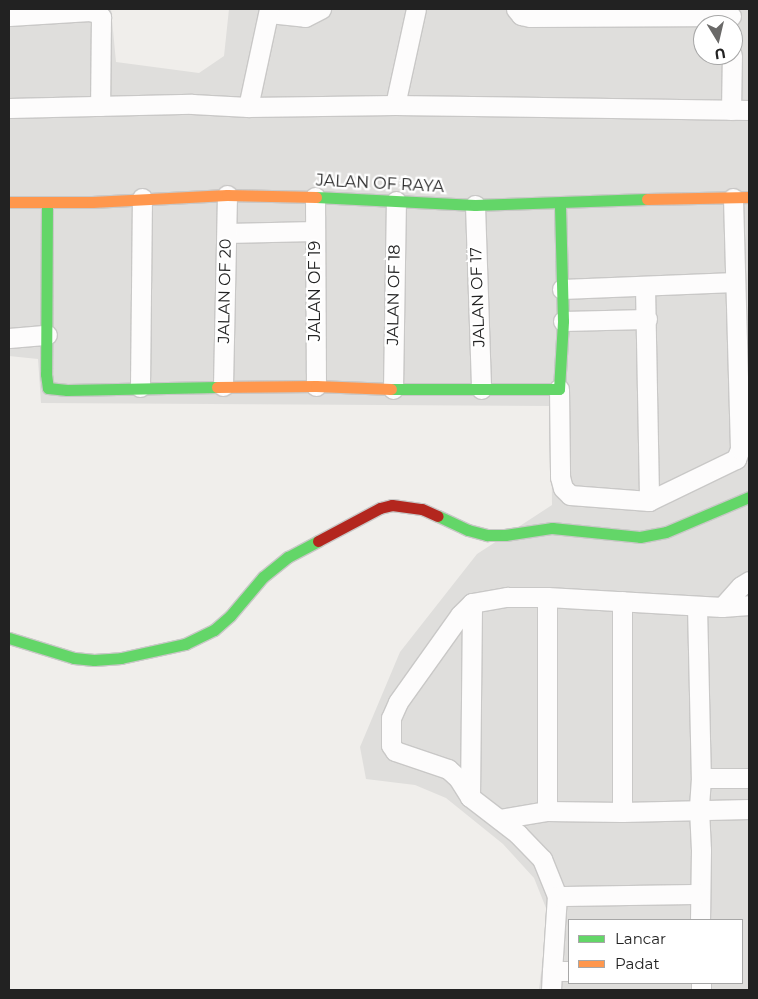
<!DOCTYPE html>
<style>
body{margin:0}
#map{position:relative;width:758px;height:999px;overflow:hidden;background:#f0eeeb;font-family:Montserrat,sans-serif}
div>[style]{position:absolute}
.residential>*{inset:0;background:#dfdedc}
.roads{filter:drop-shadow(1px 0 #c9c8c7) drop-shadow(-1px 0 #c9c8c7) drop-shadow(0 1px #c9c8c7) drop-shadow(0 -1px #c9c8c7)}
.street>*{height:19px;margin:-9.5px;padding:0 9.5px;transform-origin:9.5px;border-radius:9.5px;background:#fdfcfc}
.fast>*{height:11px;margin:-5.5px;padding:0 5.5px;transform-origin:5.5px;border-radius:5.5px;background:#63d668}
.slow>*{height:11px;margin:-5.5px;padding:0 5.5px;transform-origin:5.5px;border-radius:5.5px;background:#ff974d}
.jam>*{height:11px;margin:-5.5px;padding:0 5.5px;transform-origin:5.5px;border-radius:5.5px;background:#b3261e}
span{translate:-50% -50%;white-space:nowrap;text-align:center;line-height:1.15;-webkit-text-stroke:4.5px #fff;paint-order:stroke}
.street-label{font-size:16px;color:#222}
.frame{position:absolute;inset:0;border:10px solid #222;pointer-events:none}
.legend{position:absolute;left:568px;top:919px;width:175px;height:65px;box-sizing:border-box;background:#fff;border:1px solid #a7a7a7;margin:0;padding:6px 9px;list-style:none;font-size:15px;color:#222}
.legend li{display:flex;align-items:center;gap:10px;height:25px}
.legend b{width:25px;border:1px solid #a7a7a7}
.north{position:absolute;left:693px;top:15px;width:50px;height:50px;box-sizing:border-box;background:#fff;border:1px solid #a7a7a7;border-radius:50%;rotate:171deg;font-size:14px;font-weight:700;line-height:20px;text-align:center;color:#222}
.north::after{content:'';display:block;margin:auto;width:18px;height:22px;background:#6a6968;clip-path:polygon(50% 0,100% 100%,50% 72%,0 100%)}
</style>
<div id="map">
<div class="residential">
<div style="clip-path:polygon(evenodd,9px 9px,111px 9px,116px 62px,199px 73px,224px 56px,229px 9px,749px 9px,749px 990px,539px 990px,548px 913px,534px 878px,503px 844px,446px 798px,415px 785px,366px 779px,360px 747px,400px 652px,477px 554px,552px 505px,551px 406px,41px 403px,38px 359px,9px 356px,9px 9px,703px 25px,733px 25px,733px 55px,703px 55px,703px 25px,9px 9px,569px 920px,742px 920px,742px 983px,569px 983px,569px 920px)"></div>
</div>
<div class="roads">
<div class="street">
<div style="left:516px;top:9px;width:8px;rotate:50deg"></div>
<div style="left:521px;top:15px;width:9px;rotate:13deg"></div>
<div style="left:530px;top:17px;width:201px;rotate:-0.3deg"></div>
<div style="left:269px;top:13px;width:36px;rotate:6deg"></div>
<div style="left:305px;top:17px;width:18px;rotate:-27deg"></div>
<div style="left:9px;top:16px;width:81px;rotate:-3.5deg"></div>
<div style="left:90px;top:11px;width:7px;rotate:16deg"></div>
<div style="left:97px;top:13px;width:6px;rotate:45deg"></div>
<div style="left:101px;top:17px;width:89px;rotate:90.6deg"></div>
<div style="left:395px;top:105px;width:98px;rotate:-77.7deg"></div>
<div style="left:248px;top:107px;width:100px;rotate:-77.9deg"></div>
<div style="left:9px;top:108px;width:183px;rotate:-1.3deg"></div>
<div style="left:192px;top:104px;width:56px;rotate:3.1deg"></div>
<div style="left:248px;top:107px;width:147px;rotate:-0.8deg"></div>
<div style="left:395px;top:105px;width:354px;rotate:0.8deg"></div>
<div style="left:731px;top:110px;width:55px;rotate:-89deg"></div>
<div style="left:315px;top:197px;width:189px;rotate:89.7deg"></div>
<div style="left:475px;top:205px;width:184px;rotate:88.1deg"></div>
<div style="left:227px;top:233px;width:88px;rotate:-1.3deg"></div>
<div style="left:645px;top:287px;width:214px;rotate:88.9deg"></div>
<div style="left:562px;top:289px;width:173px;rotate:-2.3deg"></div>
<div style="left:563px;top:321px;width:84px;rotate:-1.4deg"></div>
<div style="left:9px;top:338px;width:38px;rotate:-5deg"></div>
<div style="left:223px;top:386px;width:191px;rotate:-88.8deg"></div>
<div style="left:140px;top:387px;width:189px;rotate:-89.4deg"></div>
<div style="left:393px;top:389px;width:188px;rotate:-89.1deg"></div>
<div style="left:559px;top:389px;width:88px;rotate:89.3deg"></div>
<div style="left:560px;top:477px;width:11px;rotate:75deg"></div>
<div style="left:563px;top:488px;width:10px;rotate:45deg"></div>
<div style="left:570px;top:495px;width:79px;rotate:4.3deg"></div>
<div style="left:649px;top:501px;width:97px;rotate:-25.8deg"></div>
<div style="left:736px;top:459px;width:11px;rotate:-68deg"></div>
<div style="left:740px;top:449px;width:251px;rotate:-91.6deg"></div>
<div style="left:697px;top:606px;width:172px;rotate:88.7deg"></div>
<div style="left:701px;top:778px;width:31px;rotate:94deg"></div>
<div style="left:699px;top:809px;width:41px;rotate:87.2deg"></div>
<div style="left:701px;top:850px;width:70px;rotate:90.8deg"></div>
<div style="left:722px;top:607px;width:28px;rotate:-48deg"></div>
<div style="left:741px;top:586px;width:9px;rotate:-32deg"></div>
<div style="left:701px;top:778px;width:48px"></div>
<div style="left:470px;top:797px;width:194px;rotate:-89.4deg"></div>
<div style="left:547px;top:811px;width:214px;rotate:-90deg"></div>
<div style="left:622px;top:812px;width:127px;rotate:-1.4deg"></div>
<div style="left:499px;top:819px;width:49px;rotate:-9.5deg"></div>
<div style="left:547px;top:811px;width:75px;rotate:0.8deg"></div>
<div style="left:622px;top:812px;width:211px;rotate:-90deg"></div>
<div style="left:557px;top:896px;width:40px;rotate:-112deg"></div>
<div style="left:542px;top:859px;width:35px;rotate:-134deg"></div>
<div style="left:518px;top:834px;width:61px;rotate:-142.4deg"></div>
<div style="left:470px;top:797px;width:22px;rotate:-122deg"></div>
<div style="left:458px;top:778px;width:13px;rotate:-138deg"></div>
<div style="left:448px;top:769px;width:56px;rotate:-161.2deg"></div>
<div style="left:395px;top:751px;width:7px;rotate:-124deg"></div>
<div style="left:391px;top:745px;width:27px;rotate:-90deg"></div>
<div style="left:391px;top:718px;width:17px;rotate:-66deg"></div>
<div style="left:398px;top:702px;width:107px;rotate:-54.5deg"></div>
<div style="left:460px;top:615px;width:17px;rotate:-45deg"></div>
<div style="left:472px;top:603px;width:36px;rotate:-10deg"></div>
<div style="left:507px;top:597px;width:40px"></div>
<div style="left:547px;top:597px;width:175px;rotate:3.3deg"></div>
<div style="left:722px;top:607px;width:27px;rotate:-4deg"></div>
<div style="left:552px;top:971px;width:75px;rotate:-86.2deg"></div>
<div style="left:557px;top:896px;width:143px;rotate:-0.8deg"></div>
<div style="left:701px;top:983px;width:7px;rotate:90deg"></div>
<div style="left:551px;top:990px;width:19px;rotate:-87deg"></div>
<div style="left:552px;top:971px;width:17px"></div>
</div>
<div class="fast">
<div style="left:316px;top:197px;width:159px;rotate:2.9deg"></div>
<div style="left:475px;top:205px;width:172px;rotate:-2deg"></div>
<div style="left:47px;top:203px;width:171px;rotate:90.3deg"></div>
<div style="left:46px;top:374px;width:14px;rotate:82deg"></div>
<div style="left:48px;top:388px;width:19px;rotate:6deg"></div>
<div style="left:67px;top:390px;width:150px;rotate:-1.1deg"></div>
<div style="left:391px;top:389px;width:168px"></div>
<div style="left:559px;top:389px;width:68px;rotate:-86.6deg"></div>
<div style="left:563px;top:321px;width:118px;rotate:-91.5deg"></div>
<div style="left:438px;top:516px;width:33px;rotate:25deg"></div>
<div style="left:468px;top:530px;width:20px;rotate:15deg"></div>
<div style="left:487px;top:535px;width:18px"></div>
<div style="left:505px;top:535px;width:48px;rotate:-8.5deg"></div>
<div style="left:552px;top:528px;width:88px;rotate:5.8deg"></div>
<div style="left:640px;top:537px;width:26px;rotate:-11deg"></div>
<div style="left:666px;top:532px;width:90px;rotate:-22.9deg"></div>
<div style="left:9px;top:638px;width:68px;rotate:17.1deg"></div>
<div style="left:74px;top:658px;width:20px;rotate:6deg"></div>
<div style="left:94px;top:660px;width:27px;rotate:-4deg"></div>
<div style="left:121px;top:658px;width:66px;rotate:-12.3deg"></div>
<div style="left:185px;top:644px;width:32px;rotate:-26deg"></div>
<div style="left:214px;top:630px;width:21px;rotate:-41deg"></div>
<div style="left:230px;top:616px;width:51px;rotate:-49.8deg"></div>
<div style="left:263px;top:577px;width:32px;rotate:-39deg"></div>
<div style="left:288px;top:557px;width:34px;rotate:-28deg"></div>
</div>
<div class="slow">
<div style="left:647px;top:199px;width:102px;rotate:-1.1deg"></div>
<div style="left:9px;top:202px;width:83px"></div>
<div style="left:92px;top:202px;width:135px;rotate:-3deg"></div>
<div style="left:227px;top:195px;width:89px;rotate:1.3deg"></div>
<div style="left:217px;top:387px;width:99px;rotate:-0.6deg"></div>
<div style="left:316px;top:386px;width:75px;rotate:2.3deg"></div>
</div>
<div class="jam">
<div style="left:318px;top:541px;width:70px;rotate:-28deg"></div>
<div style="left:380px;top:508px;width:12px;rotate:-14deg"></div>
<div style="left:392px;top:505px;width:30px;rotate:8deg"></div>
<div style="left:422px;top:509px;width:17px;rotate:24deg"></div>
</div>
</div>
<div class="street-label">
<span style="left:380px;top:184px;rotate:3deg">JALAN OF RAYA</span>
<span style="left:225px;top:291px;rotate:-89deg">JALAN OF 20</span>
<span style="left:315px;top:291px;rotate:-90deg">JALAN OF 19</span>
<span style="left:394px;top:295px;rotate:-89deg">JALAN OF 18</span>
<span style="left:478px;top:297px;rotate:-92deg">JALAN OF 17</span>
</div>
<div class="frame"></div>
<ul class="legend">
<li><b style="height:6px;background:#63d668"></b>Lancar</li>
<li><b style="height:6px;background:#ff974d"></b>Padat</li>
</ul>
<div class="north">U</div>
</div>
